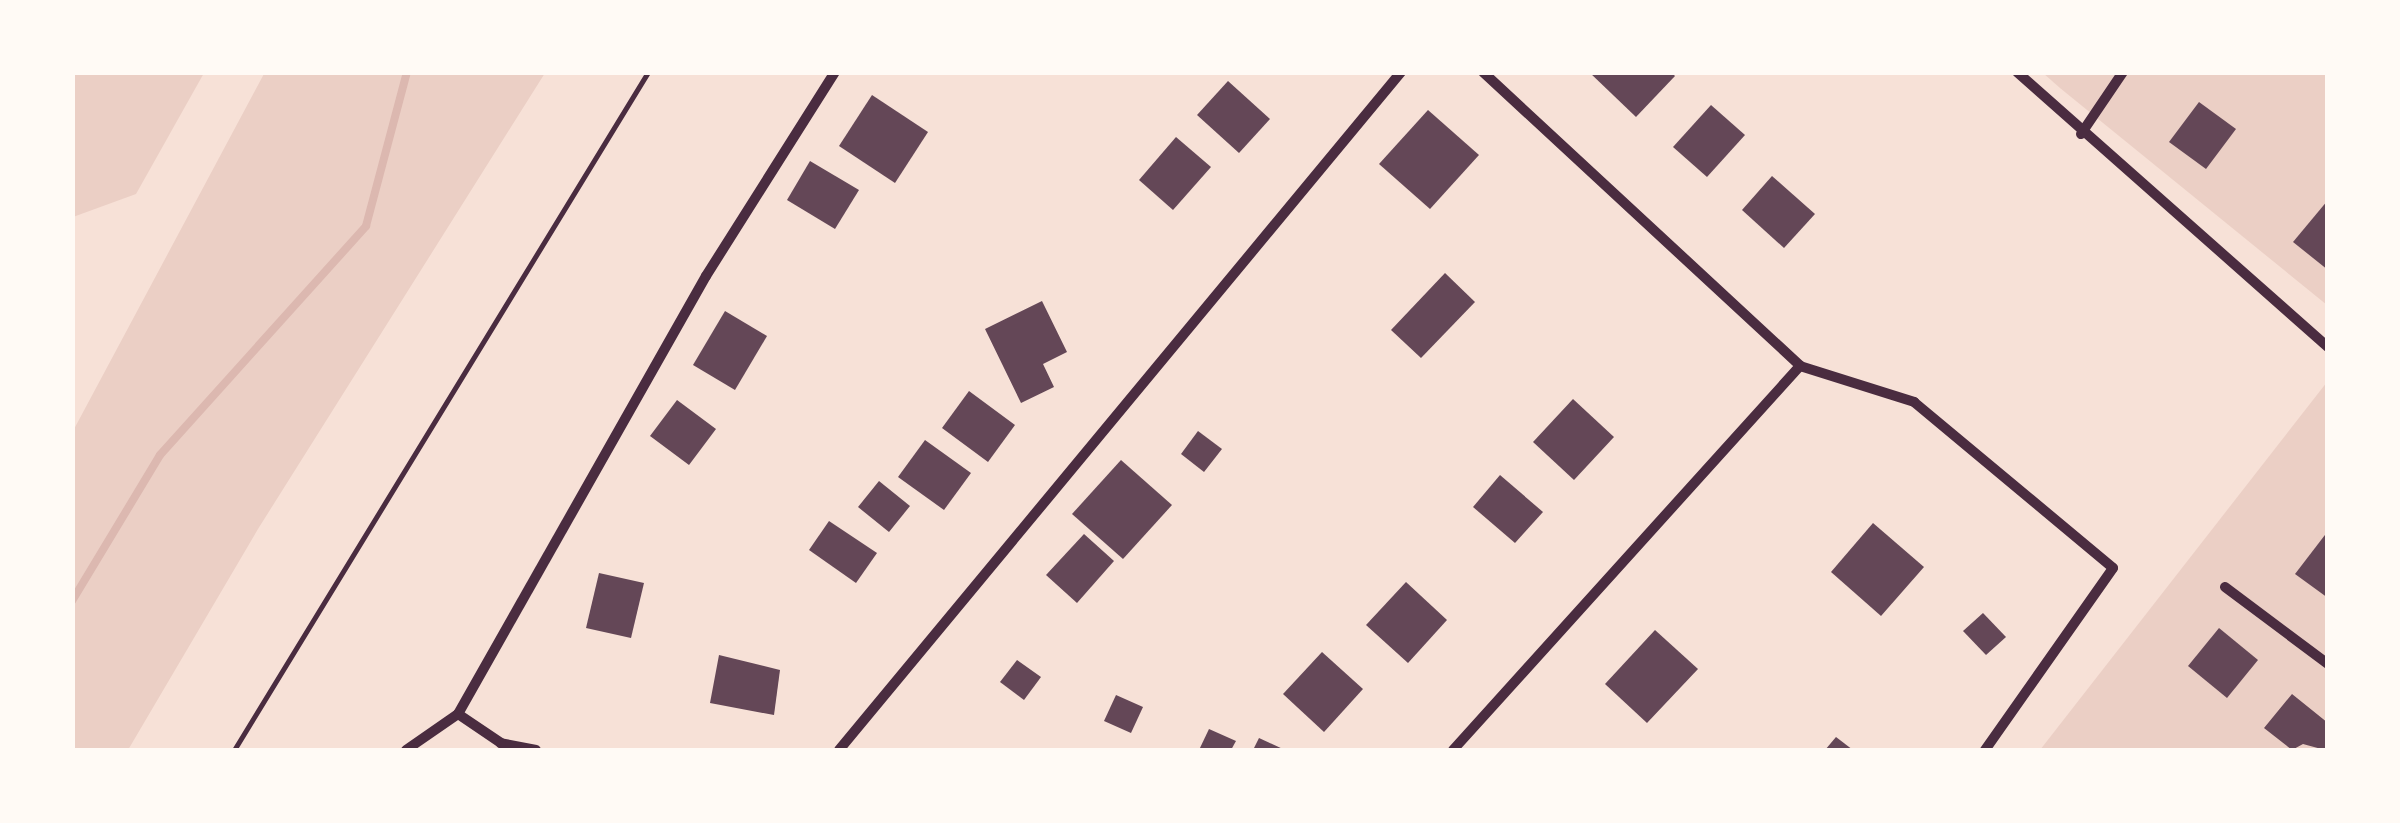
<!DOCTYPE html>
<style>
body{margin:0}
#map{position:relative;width:2400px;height:823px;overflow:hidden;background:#f7e1d7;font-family:Literata,serif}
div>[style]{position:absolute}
.green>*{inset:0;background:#ebcfc5}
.stream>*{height:8px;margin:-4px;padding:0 4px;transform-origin:4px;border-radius:4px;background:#dcb8b0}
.building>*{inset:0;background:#644757}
.path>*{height:5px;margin:-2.5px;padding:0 2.5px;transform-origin:2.5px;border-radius:2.5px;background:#4a2c40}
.minor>*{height:10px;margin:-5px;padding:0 5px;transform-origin:5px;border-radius:5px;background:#4a2c40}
span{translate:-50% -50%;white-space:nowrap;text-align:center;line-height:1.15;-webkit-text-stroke:10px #fffaf5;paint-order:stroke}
.frame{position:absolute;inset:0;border:75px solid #fffaf5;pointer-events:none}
</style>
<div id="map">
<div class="green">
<div style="clip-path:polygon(73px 72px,204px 73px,136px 194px,73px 217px)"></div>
<div style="clip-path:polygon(265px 72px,545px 73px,258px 529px,128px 750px,73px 750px,73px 431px)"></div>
<div style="clip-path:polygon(2043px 73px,2327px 73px,2327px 305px,2060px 88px)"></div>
<div style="clip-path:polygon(2327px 382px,2327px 750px,2040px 750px)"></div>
</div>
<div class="stream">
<div style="left:72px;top:601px;width:170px;rotate:-58.9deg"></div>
<div style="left:160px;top:455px;width:308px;rotate:-48deg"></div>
<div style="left:366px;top:226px;width:159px;rotate:-75.1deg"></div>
</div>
<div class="building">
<div style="clip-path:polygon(1589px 72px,1671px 72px,1675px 76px,1636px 117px)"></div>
<div style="clip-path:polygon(1228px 81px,1270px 119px,1239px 153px,1197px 115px)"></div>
<div style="clip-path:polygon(872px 95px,928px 132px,895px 183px,839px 146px)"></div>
<div style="clip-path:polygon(2199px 102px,2236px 129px,2206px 169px,2169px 142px)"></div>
<div style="clip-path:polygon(1711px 105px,1745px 135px,1707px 177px,1673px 147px)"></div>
<div style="clip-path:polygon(1428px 110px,1479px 155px,1430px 209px,1379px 164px)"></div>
<div style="clip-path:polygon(1176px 137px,1211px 167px,1173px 210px,1139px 180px)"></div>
<div style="clip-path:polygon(810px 161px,859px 190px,835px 229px,787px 200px)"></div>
<div style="clip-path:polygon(1772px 176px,1815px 214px,1784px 248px,1742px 210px)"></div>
<div style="clip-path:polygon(2328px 200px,2328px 270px,2293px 242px)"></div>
<div style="clip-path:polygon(1445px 273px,1475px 302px,1421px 358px,1391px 330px)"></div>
<div style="clip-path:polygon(1042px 301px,1067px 352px,1043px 364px,1054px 387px,1021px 403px,985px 329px)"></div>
<div style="clip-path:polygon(725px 311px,767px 336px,735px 390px,693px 365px)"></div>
<div style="clip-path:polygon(969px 391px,1015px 425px,988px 462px,942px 428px)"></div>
<div style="clip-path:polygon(1573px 399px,1614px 437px,1574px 480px,1533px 442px)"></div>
<div style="clip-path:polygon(677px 400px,716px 429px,689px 465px,650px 436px)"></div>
<div style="clip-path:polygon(1198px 431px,1222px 449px,1204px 472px,1181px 454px)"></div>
<div style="clip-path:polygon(925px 440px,971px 473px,944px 510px,898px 477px)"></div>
<div style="clip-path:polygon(1121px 460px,1172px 505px,1123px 559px,1072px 514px)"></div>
<div style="clip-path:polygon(1500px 475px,1543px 512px,1515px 543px,1473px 507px)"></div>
<div style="clip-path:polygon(879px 481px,910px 506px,889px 532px,858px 507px)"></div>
<div style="clip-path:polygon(829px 521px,877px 553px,856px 583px,809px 550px)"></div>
<div style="clip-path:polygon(1873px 523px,1924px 567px,1881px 616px,1831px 572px)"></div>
<div style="clip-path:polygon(2328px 531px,2328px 598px,2295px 574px)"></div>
<div style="clip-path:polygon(1084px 534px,1114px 561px,1077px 603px,1046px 575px)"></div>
<div style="clip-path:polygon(599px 573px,644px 583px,631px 638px,586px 628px)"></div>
<div style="clip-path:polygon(1406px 582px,1447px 620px,1408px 663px,1366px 625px)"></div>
<div style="clip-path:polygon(1983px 613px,2006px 637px,1986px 655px,1963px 631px)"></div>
<div style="clip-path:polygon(2219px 628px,2258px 660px,2227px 698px,2188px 666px)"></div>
<div style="clip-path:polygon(1655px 630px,1698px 669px,1647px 723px,1605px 684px)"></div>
<div style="clip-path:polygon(1322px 652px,1363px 689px,1324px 732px,1283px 694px)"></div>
<div style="clip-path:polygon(719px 655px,780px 670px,774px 715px,710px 703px)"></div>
<div style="clip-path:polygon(1017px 660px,1041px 677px,1024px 700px,1000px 682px)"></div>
<div style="clip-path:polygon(2292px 694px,2328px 723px,2325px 750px,2303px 744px,2292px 750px,2264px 728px)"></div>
<div style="clip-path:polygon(1116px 695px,1143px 707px,1131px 733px,1104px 721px)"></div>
<div style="clip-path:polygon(1209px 729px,1236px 741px,1231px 750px,1199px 750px)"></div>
<div style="clip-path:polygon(1836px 737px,1853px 750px,1825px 750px)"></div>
<div style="clip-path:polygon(1259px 738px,1285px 750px,1253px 750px)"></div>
</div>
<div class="path">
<div style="left:234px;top:750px;width:794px;rotate:-58.59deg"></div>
</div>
<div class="minor">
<div style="left:1483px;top:72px;width:432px;rotate:42.8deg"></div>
<div style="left:2017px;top:72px;width:415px;rotate:41.5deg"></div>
<div style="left:2081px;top:134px;width:75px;rotate:-55.9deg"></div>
<div style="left:1800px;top:366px;width:120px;rotate:17.5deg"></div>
<div style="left:1914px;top:402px;width:259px;rotate:39.8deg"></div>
<div style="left:2113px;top:568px;width:223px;rotate:125.1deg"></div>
<div style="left:2225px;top:587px;width:129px;rotate:36.8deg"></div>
<div style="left:406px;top:750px;width:63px;rotate:-34.7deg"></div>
<div style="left:536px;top:750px;width:36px;rotate:-169deg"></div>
<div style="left:501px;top:743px;width:52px;rotate:-146deg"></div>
<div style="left:458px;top:714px;width:503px;rotate:-60.48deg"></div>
<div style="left:706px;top:276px;width:241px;rotate:-57.7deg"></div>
<div style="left:839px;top:750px;width:881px;rotate:-50.34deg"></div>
<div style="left:1453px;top:750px;width:518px;rotate:-47.9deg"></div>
</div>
<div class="frame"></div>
</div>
